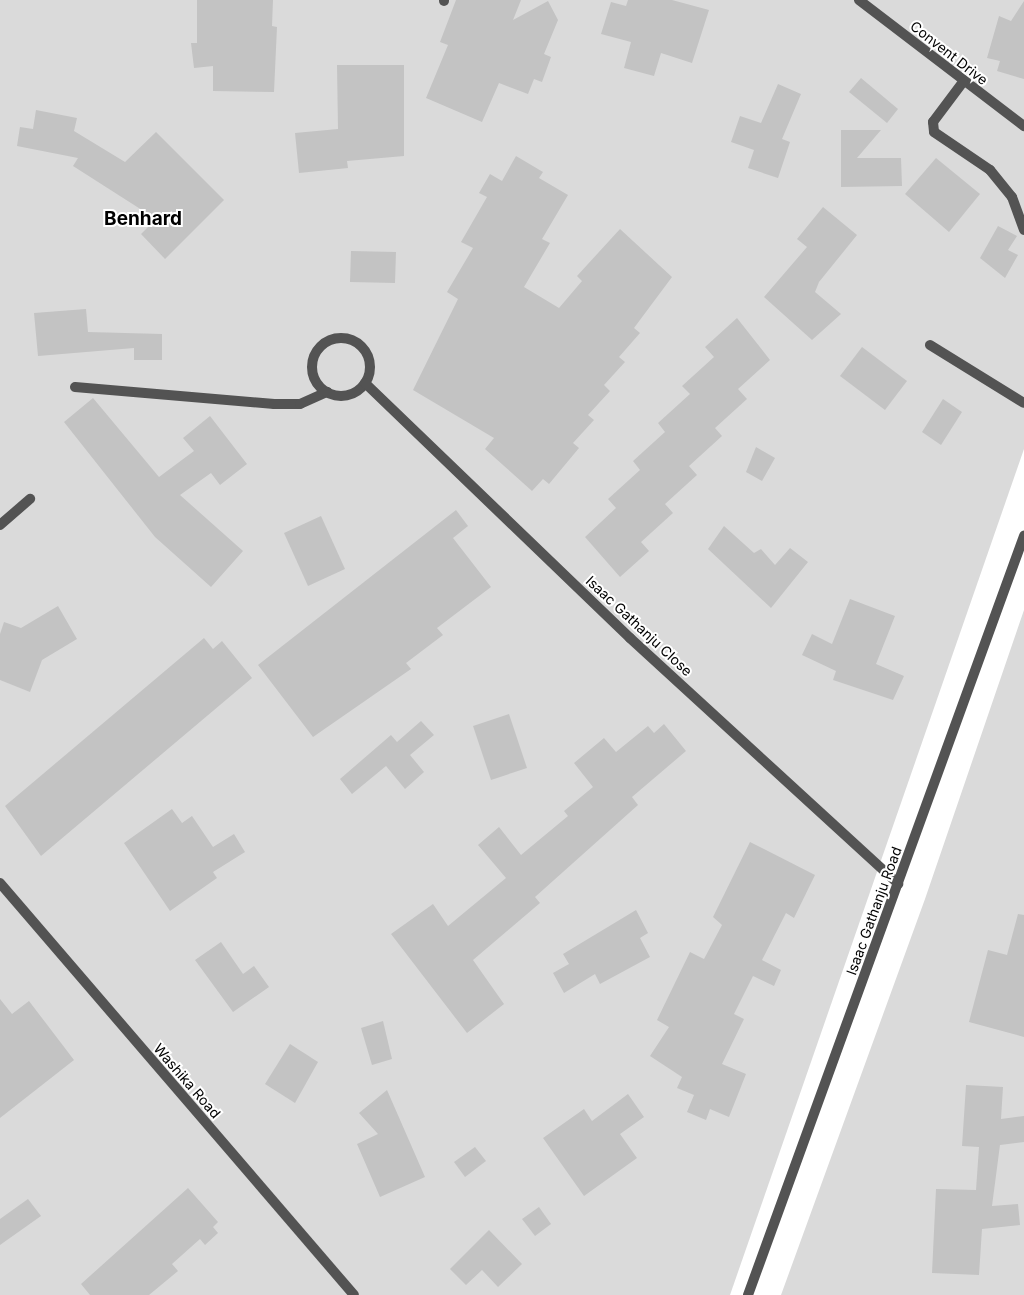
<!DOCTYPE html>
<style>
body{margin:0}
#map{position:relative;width:1024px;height:1295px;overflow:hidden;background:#fff;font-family:Inter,sans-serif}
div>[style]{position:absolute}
.green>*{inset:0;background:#dadada}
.building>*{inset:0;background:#c3c3c3}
.service>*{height:10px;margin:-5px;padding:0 5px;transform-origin:5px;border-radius:5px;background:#535353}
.minor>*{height:10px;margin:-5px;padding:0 5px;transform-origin:5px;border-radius:5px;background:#535353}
.minor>.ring{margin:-5px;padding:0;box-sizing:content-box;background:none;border:10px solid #535353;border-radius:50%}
span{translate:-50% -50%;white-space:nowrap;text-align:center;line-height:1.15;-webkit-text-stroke:4px #fff;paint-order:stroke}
.street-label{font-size:14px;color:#000}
.district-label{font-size:19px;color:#000;font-weight:700}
</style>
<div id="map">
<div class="green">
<div style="clip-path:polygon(0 0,1024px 0,1024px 449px,730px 1295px,0 1295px)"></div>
<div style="clip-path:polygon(1024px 610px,1024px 1295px,781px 1295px,925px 899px)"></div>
</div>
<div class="building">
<div style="clip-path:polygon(197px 0,273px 0,272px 26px,277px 27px,274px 92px,213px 91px,213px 66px,194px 68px,191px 43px,197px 43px)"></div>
<div style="clip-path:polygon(456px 0,521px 0,513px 20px,548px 1px,558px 20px,544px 54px,551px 57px,542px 82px,534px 79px,528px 94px,499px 83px,482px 122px,426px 98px,448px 45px,440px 42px)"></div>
<div style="clip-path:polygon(628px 0,672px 0,709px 10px,692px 63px,661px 53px,654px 76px,624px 68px,631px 42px,601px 34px,611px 2px,626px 6px)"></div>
<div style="clip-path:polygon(1024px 1px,1024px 79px,997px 71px,1000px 61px,987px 58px,999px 16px,1011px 21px)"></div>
<div style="clip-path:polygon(337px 65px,404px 65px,404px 156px,347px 161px,348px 168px,299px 173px,295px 133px,338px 129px)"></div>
<div style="clip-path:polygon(861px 78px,898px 109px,887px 123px,849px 92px)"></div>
<div style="clip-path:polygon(778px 84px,801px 94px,782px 139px,790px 142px,778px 178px,748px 168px,754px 150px,731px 142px,740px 116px,761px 123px)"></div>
<div style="clip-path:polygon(36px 110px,77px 118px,74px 131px,125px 162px,156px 132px,224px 200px,165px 259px,141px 234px,156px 219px,73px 166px,78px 158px,17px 146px,20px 127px,33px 129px)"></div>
<div style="clip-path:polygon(841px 130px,881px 130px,857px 158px,901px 158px,902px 186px,841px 187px)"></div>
<div style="clip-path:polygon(516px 156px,543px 172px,539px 178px,568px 195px,542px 239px,550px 243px,524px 287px,559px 308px,582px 281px,577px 276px,620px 229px,672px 277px,634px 328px,640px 333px,619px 357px,625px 362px,604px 385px,610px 391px,588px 415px,594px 420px,573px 443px,579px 448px,549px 484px,543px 479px,532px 491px,485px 449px,494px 438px,413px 390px,458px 299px,447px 292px,473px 248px,461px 242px,487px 197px,479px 193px,490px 174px,502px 181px)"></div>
<div style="clip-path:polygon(936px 158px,980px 194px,949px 232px,905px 194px)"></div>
<div style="clip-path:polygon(823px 207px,857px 235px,819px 282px,815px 292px,841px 314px,812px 340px,764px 297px,807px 247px,797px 239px)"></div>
<div style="clip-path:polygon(998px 226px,1017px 236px,1008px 250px,1018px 255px,1005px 278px,980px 258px)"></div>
<div style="clip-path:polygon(351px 251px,396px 252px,395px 283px,350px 282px)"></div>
<div style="clip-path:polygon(86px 309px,88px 332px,162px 334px,162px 360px,134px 360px,134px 348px,38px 356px,34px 313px)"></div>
<div style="clip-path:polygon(737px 318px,770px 360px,738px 389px,747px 399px,715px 428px,722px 436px,689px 466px,697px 475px,665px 504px,673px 513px,641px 542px,649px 551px,620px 577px,585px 537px,616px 508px,608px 499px,640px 470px,633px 461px,665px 432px,658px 423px,690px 394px,682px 386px,714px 357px,705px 347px)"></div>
<div style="clip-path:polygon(862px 347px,907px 381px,885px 410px,840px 376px)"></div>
<div style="clip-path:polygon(93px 398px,159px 477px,194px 451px,183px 438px,210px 416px,247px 464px,220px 485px,211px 473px,180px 495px,243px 551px,211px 587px,155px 537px,64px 422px)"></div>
<div style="clip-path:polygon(943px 399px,962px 412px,941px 445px,922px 432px)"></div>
<div style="clip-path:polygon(756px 447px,775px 458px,762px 481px,746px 472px)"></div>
<div style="clip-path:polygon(456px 510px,468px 526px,453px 538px,491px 587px,437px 628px,443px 635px,406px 663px,411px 669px,313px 737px,258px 665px)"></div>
<div style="clip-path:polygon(321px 516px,345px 569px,308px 586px,284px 533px)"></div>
<div style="clip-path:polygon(724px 526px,754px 553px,761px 549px,775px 565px,790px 548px,808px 562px,771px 608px,708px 549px)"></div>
<div style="clip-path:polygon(850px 599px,895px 616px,876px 664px,904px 676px,893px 700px,833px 680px,836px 671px,802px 655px,812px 634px,832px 644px)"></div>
<div style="clip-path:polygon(58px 606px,77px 639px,42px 660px,30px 692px,0 680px,0 634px,4px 622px,21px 628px)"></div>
<div style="clip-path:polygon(204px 638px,213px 649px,222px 641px,252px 678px,41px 856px,5px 806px)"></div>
<div style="clip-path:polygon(509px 714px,527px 768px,491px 780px,473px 726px)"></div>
<div style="clip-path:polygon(421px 721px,434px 735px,410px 755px,424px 772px,405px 789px,386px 766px,352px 794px,340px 779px,391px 735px,397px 742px)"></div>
<div style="clip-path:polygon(664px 724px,686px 751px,632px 797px,638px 805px,535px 897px,540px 903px,473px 960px,504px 1004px,467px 1033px,391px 934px,433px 904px,448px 926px,506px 878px,478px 845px,499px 827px,521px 855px,568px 816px,564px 811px,593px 787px,574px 763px,604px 738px,616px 752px,648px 726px,654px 733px)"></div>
<div style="clip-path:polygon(172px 809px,182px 823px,192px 816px,213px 847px,234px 834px,245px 852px,213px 872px,217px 878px,170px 911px,124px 843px)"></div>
<div style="clip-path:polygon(750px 842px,815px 875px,794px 918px,786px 913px,762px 960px,781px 970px,774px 986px,753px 976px,734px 1014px,744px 1019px,722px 1064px,746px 1074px,729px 1117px,710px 1109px,706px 1120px,687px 1112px,694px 1095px,677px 1088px,682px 1077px,650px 1056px,669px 1027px,657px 1020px,690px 952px,704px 959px,722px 925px,713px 917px)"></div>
<div style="clip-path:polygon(636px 910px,648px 933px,640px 938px,650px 957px,600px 984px,595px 974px,564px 993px,553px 973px,569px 964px,563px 954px)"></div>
<div style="clip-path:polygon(1018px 914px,1024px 915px,1024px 1037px,969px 1022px,988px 950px,1007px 955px)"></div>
<div style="clip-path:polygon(221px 942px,243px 974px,254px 966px,269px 987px,233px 1012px,195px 960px)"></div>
<div style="clip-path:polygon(0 999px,12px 1014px,29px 1001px,74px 1060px,0 1118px)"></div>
<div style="clip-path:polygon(383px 1021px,392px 1059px,372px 1065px,361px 1028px)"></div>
<div style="clip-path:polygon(290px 1044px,318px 1062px,295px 1103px,265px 1084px)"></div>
<div style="clip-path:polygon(966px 1085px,1003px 1087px,1001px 1119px,1024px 1116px,1024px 1142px,1000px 1145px,992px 1206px,1018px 1204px,1020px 1225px,982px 1229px,979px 1275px,932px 1273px,936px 1189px,976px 1190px,979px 1147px,962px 1146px)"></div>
<div style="clip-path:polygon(387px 1090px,425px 1177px,380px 1197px,357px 1144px,378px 1134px,359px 1113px)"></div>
<div style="clip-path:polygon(628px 1094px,644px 1117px,620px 1134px,637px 1158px,584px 1196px,543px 1138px,584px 1109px,592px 1121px)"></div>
<div style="clip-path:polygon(475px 1147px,486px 1161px,465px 1177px,454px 1162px)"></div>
<div style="clip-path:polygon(188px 1188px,218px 1222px,213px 1227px,218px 1233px,205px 1245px,200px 1239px,172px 1264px,178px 1271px,149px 1295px,90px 1295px,81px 1284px)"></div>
<div style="clip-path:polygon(28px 1199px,41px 1216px,0 1245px,0 1219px)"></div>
<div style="clip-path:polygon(539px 1207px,551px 1224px,535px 1236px,522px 1219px)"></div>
<div style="clip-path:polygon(489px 1230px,522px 1264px,498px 1287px,482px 1270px,466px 1285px,450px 1269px)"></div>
</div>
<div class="service">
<div style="left:444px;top:1px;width:1px;rotate:-90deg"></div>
<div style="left:75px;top:387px;width:200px;rotate:4.9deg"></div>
<div style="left:274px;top:404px;width:26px"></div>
<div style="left:300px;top:404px;width:30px;rotate:-24deg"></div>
</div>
<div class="minor">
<div style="left:859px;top:0;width:208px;rotate:37.4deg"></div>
<div style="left:963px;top:82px;width:50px;rotate:126.9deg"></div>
<div style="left:933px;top:122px;width:10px;rotate:84deg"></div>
<div style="left:934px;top:132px;width:68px;rotate:34.2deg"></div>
<div style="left:990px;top:170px;width:35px;rotate:51deg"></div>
<div style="left:1012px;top:197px;width:35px;rotate:70deg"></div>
<div class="ring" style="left:312px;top:338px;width:48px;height:48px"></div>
<div style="left:930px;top:345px;width:110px;rotate:31.7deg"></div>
<div style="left:365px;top:383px;width:368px;rotate:43.9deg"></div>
<div style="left:630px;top:638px;width:364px;rotate:42.5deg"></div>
<div style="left:0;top:525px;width:40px;rotate:-41deg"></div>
<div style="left:0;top:883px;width:543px;rotate:49.33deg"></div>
<div style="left:748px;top:1295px;width:808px;rotate:-70.02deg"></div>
</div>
<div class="street-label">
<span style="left:949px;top:53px;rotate:38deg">Convent Drive</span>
<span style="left:639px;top:626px;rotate:43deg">Isaac Gathanju Close</span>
<span style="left:874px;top:911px;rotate:-70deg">Isaac Gathanju Road</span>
<span style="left:187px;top:1081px;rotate:49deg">Washika Road</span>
</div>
<div class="district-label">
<span style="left:143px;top:219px">Benhard</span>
</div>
</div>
